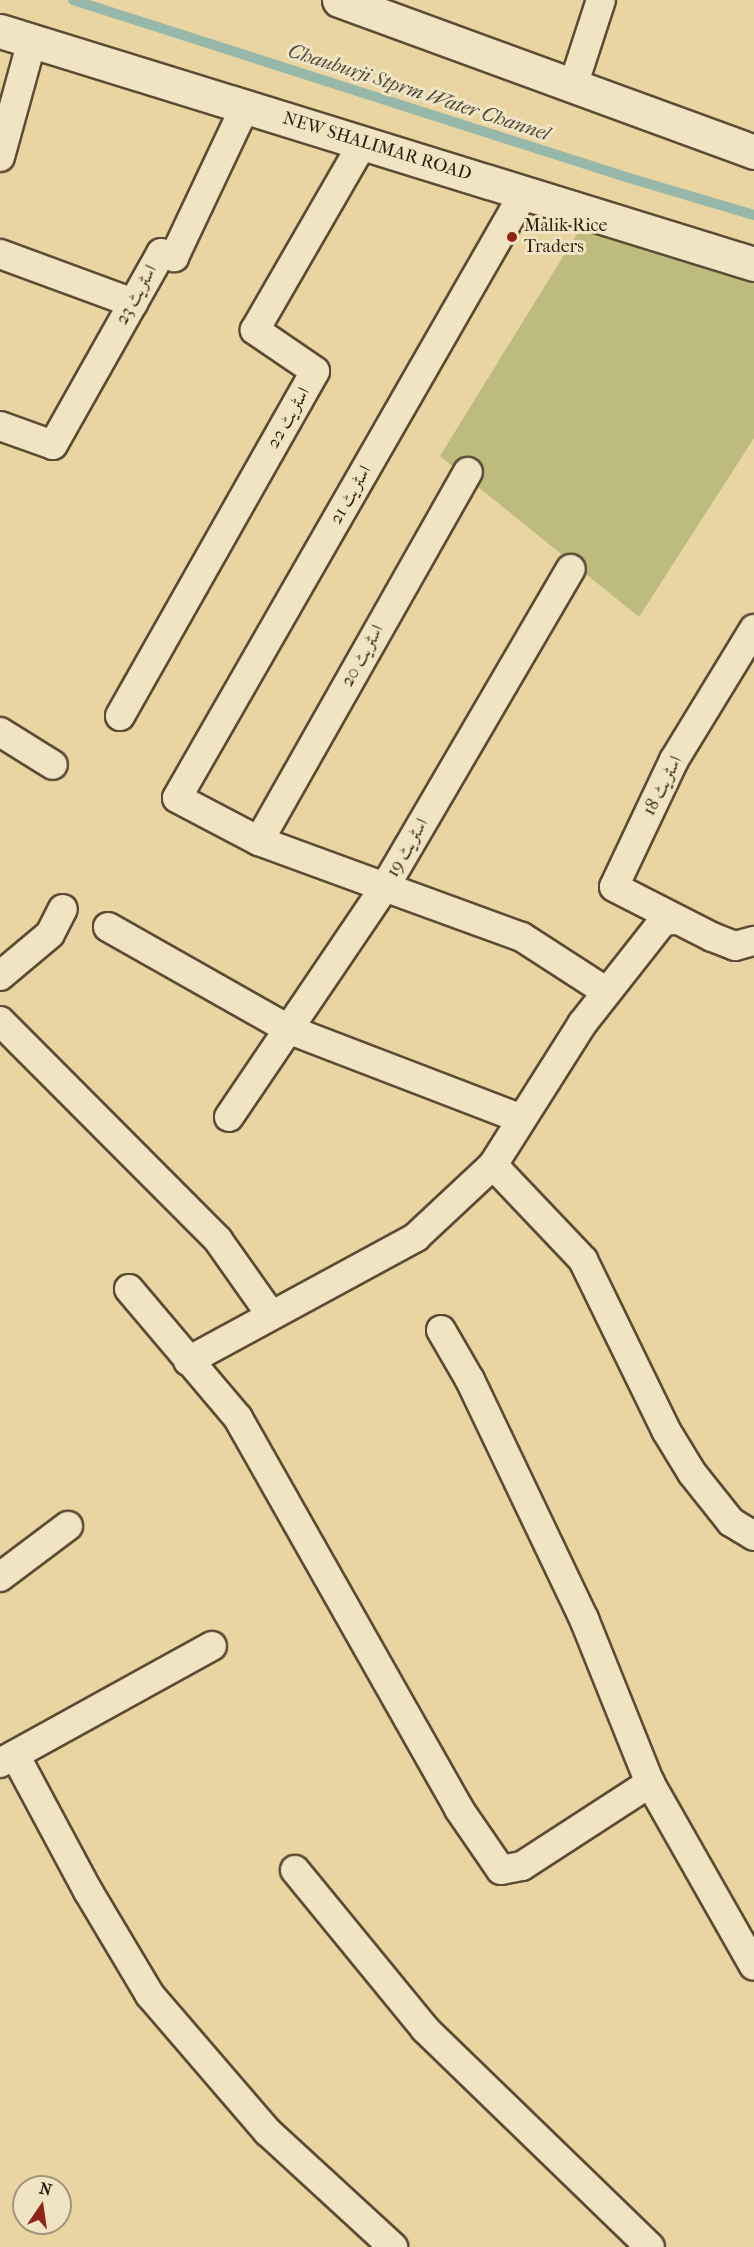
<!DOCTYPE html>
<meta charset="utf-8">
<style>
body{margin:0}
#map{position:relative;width:754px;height:2247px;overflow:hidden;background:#e8d5a2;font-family:"IM FELL French Canon",Amiri,serif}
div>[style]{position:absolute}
.green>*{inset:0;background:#bebb7f}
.stream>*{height:10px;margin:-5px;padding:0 5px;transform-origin:5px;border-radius:5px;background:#97b8a9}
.roads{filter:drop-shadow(2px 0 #5c4c34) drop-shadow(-2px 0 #5c4c34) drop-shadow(0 2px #5c4c34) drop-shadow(0 -2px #5c4c34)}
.minor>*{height:28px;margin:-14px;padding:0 14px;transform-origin:14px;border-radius:14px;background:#f0e4c3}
.tertiary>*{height:33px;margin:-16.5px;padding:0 16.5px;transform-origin:16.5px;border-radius:16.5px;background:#f0e4c3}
.dots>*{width:16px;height:16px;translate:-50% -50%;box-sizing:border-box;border:3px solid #f0e4c3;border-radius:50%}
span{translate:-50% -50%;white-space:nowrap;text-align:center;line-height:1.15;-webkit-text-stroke:6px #f0e4c3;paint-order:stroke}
.street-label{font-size:18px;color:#2e1e10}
.poi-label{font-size:18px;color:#2e1e10}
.left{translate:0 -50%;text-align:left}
.water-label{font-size:20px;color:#4e4c3e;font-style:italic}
.north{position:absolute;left:12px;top:2175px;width:60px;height:60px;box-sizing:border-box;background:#f0e4c3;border:2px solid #a2957b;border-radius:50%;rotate:13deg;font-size:16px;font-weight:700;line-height:24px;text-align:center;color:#2e1e10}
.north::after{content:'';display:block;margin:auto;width:21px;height:27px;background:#8f2418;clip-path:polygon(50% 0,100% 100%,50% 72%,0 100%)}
</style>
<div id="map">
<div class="green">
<div style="clip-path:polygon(590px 213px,754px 264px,754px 438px,639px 617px,440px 456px)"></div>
</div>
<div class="stream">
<div style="left:73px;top:0;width:584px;rotate:17.75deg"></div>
<div style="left:629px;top:178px;width:130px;rotate:16.5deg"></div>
</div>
<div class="roads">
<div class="minor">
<div style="left:573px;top:86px;width:90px;rotate:-72deg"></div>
<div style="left:0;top:157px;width:120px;rotate:-74.6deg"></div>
<div style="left:524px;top:193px;width:697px;rotate:119.84deg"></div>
<div style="left:177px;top:798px;width:93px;rotate:27.7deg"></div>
<div style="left:259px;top:841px;width:280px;rotate:20.1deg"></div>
<div style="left:522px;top:937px;width:101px;rotate:32.9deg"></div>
<div style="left:0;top:254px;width:142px;rotate:20.2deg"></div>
<div style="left:0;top:426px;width:56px;rotate:19.7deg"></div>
<div style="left:53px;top:445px;width:220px;rotate:-60.6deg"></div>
<div style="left:161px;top:253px;width:14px;rotate:17deg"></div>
<div style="left:174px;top:257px;width:166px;rotate:-64.7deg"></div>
<div style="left:754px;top:629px;width:153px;rotate:121.4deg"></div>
<div style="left:674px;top:760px;width:140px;rotate:115.3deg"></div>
<div style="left:614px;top:887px;width:110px;rotate:27deg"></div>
<div style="left:712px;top:937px;width:25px;rotate:21deg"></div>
<div style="left:735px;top:946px;width:20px;rotate:-15deg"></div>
<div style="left:120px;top:716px;width:396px;rotate:-60.5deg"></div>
<div style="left:315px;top:371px;width:73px;rotate:-145.7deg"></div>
<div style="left:255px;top:330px;width:216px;rotate:-60deg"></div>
<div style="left:0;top:732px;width:62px;rotate:31.9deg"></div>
<div style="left:259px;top:841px;width:424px;rotate:-60.5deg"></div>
<div style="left:108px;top:927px;width:209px;rotate:29.5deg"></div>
<div style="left:290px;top:1030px;width:248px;rotate:21deg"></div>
<div style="left:0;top:976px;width:65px;rotate:-40deg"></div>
<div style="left:50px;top:934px;width:28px;rotate:-63deg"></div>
<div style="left:0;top:1021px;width:309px;rotate:45.1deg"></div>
<div style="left:218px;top:1240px;width:92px;rotate:54.8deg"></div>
<div style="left:229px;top:1117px;width:280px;rotate:-55.9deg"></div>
<div style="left:386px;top:885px;width:366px;rotate:-59.7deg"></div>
<div style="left:493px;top:1165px;width:131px;rotate:46.5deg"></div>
<div style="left:583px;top:1260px;width:191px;rotate:64deg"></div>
<div style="left:667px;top:1432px;width:48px;rotate:58.6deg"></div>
<div style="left:692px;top:1473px;width:63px;rotate:51.5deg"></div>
<div style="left:731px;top:1522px;width:27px;rotate:31deg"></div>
<div style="left:129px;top:1289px;width:169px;rotate:49.8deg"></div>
<div style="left:238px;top:1418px;width:449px;rotate:60.5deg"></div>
<div style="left:459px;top:1809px;width:74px;rotate:55.5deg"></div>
<div style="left:501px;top:1870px;width:21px;rotate:-11deg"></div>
<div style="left:522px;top:1866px;width:153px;rotate:-33deg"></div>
<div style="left:441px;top:1330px;width:58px;rotate:59.9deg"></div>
<div style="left:470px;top:1380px;width:265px;rotate:64.5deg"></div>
<div style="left:584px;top:1619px;width:177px;rotate:68.1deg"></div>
<div style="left:650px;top:1783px;width:210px;rotate:60.4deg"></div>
<div style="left:188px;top:1361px;width:260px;rotate:-28.5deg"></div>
<div style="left:416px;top:1237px;width:105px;rotate:-43.1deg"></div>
<div style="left:493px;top:1165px;width:167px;rotate:-57.7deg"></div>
<div style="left:582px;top:1024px;width:131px;rotate:-51.8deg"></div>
<div style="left:663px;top:921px;width:11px;rotate:-5deg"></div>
<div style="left:0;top:1577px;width:85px;rotate:-36.9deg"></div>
<div style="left:15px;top:1755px;width:154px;rotate:61.8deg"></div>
<div style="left:88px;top:1891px;width:121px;rotate:59.2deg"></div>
<div style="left:150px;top:1995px;width:181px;rotate:49.3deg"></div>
<div style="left:268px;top:2132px;width:170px;rotate:42.6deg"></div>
<div style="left:0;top:1763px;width:242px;rotate:-28.9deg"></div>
<div style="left:295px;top:1870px;width:205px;rotate:50.7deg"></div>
<div style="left:425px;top:2029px;width:313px;rotate:44.1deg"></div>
</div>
<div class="tertiary">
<div style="left:339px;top:0;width:442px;rotate:20.1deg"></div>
<div style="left:0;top:31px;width:789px;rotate:17.17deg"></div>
</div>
</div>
<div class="dots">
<div style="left:512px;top:237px;background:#8f2418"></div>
</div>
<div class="street-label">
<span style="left:377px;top:147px;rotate:17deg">NEW SHALIMAR ROAD</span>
<span style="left:137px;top:295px;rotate:-61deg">اسٹریٹ 23</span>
<span style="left:289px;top:418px;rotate:-60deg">اسٹریٹ 22</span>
<span style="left:351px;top:495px;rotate:-60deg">اسٹریٹ 21</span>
<span style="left:363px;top:656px;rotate:-61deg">اسٹریٹ 20</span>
<span style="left:663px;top:786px;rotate:-63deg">اسٹریٹ 18</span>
<span style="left:408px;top:848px;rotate:-60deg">اسٹریٹ 19</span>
</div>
<div class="poi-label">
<span class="left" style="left:524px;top:237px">Malik Rice<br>Traders</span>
</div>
<div class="water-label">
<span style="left:419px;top:92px;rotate:18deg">Chauburji Stprm Water Channel</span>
</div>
<div class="north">N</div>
</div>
